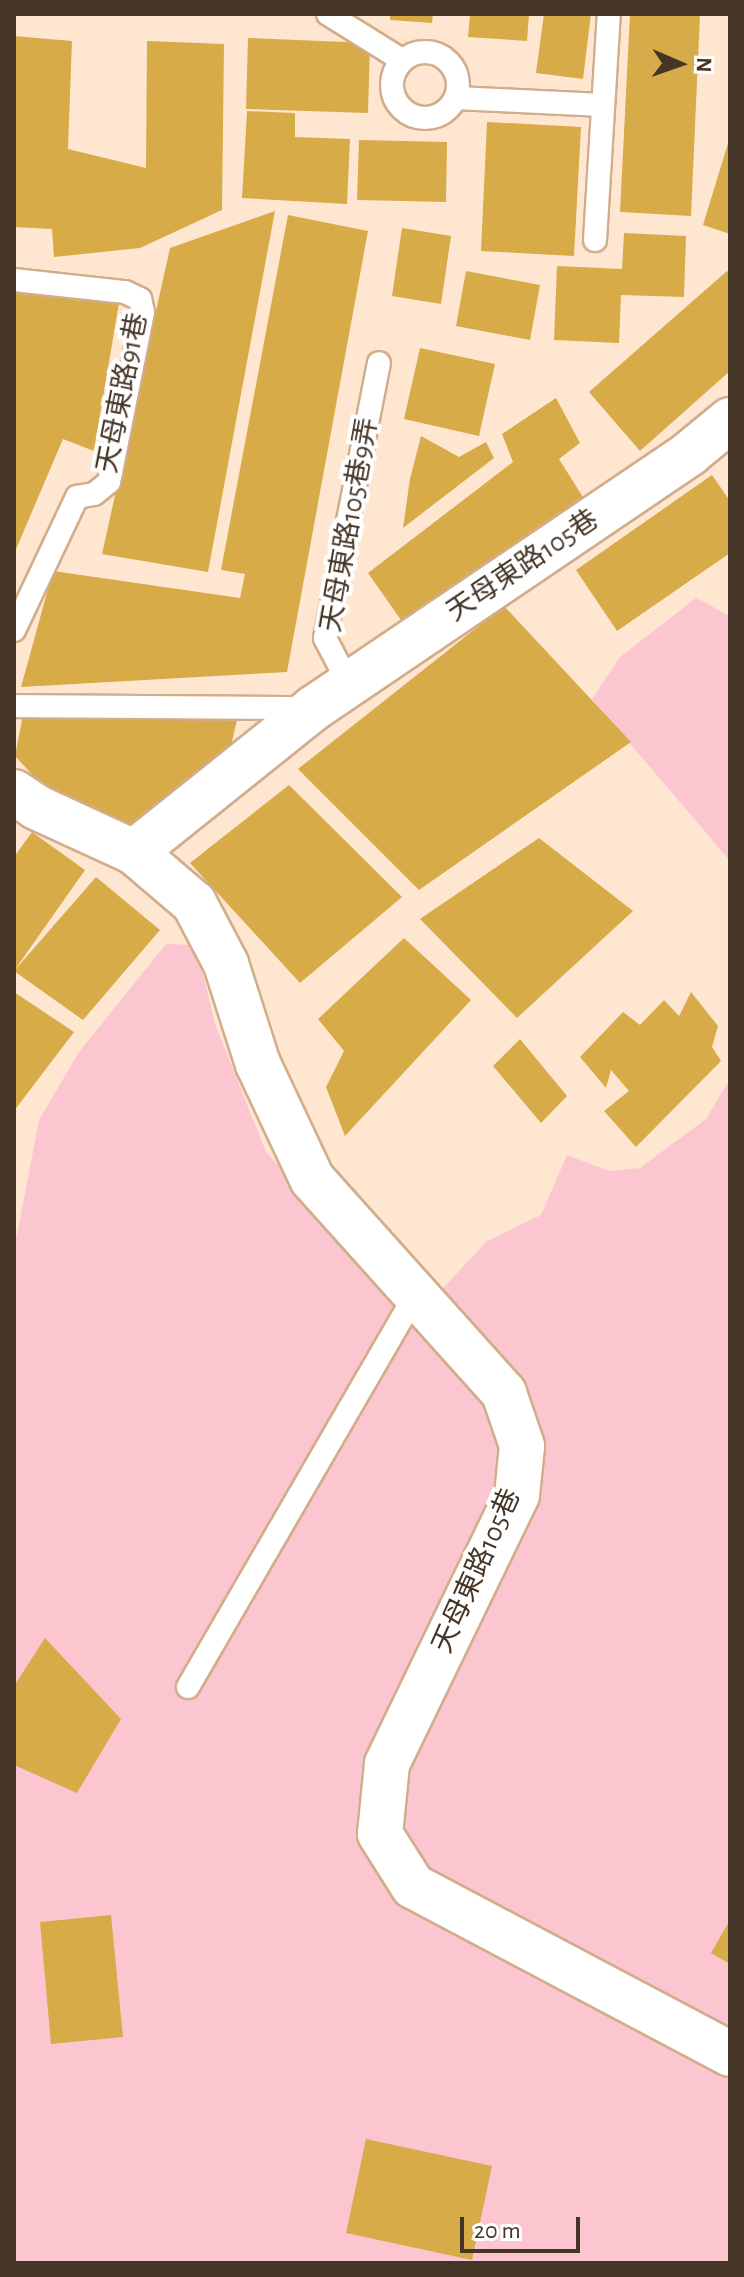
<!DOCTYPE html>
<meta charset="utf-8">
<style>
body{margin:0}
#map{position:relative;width:744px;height:2277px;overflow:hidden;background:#fee6d1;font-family:"Alegreya Sans","Noto Sans TC",sans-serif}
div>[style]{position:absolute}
.green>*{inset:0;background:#fcc6d1}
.building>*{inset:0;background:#d7ab48}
.roads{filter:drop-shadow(2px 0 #d2ad8b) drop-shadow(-2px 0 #d2ad8b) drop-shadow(0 2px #d2ad8b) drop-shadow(0 -2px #d2ad8b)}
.lane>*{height:22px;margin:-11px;padding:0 11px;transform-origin:11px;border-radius:11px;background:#fff}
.lane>.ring{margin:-11px;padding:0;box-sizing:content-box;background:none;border:22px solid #fff;border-radius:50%}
.street>*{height:44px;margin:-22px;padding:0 22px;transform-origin:22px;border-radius:22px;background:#fff}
span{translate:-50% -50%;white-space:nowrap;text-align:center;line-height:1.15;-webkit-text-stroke:8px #fff;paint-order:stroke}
.street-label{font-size:28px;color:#443527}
.frame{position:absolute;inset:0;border:16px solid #443527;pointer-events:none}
.north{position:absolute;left:640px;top:24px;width:80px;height:80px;-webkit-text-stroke:6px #fff;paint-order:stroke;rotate:92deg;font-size:22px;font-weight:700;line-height:32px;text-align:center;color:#443527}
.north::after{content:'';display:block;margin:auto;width:28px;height:36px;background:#443527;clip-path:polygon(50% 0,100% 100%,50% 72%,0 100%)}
.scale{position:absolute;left:460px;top:2217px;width:120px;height:36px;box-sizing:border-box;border:4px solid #443527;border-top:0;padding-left:10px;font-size:24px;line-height:28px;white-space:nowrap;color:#443527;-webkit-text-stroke:6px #fff;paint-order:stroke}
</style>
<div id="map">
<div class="green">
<div style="clip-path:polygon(696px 598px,730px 616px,730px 861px,592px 699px,620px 657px)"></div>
<div style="clip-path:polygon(166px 944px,196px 945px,215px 1024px,266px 1152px,418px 1315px,487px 1241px,541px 1215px,567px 1155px,609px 1171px,640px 1168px,706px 1119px,730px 1079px,730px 2263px,14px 2263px,14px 1250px,39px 1120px,79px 1052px)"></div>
</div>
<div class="building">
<div style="clip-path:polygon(390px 14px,433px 14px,432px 23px,390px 20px)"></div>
<div style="clip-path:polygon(470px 14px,529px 14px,527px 41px,468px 37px)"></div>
<div style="clip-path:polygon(544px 14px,591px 14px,583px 79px,536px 73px)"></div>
<div style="clip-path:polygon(630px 14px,700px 14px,691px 216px,620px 212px)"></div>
<div style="clip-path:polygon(14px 36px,72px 41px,68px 149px,146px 168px,147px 41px,224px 44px,222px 210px,140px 248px,54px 257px,52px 229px,14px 227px)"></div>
<div style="clip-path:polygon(248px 38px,370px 43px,368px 113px,246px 109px)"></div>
<div style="clip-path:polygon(247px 111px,295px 113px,295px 137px,350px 139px,347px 204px,242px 198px)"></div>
<div style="clip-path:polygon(487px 122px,581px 127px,574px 256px,481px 251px)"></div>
<div style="clip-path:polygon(359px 140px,447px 142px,446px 202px,357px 200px)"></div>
<div style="clip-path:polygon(729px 140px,730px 140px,730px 234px,703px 225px)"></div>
<div style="clip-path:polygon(275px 211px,208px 572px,102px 554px,170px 248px)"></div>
<div style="clip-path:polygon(288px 215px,368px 231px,287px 672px,21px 687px,53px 571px,240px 598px,245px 574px,221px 570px)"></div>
<div style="clip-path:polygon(402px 228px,451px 236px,441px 304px,392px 296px)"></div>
<div style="clip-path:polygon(624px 233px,686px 236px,684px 297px,621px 295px,619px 343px,554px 340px,557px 266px,622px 269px)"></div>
<div style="clip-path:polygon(466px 271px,540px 285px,530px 340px,456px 326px)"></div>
<div style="clip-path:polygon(727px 271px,730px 274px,730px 371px,640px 451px,589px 392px)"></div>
<div style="clip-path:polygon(14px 286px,120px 297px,94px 451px,63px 439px,14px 554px)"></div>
<div style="clip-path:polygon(420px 348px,495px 364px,479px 436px,404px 419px)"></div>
<div style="clip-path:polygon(556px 398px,580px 443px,559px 459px,586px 502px,408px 630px,368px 573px,513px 462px,502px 434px)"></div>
<div style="clip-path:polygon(421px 436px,459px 457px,486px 442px,494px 458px,403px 528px,410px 479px)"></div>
<div style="clip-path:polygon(712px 475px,730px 501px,730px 553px,617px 631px,576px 570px)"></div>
<div style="clip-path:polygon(504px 606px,631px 742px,419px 890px,298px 769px)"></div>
<div style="clip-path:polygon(23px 715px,237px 720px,226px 767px,171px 813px,129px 827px,40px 783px,15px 756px)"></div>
<div style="clip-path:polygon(289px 785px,402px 897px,300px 983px,190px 863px)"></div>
<div style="clip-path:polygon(32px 832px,85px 870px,14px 971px,14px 857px)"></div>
<div style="clip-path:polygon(539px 838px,633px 911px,517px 1018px,420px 919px)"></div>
<div style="clip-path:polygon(96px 877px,160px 930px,83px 1020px,14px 971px)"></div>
<div style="clip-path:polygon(404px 938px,471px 1000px,345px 1136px,326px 1087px,344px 1051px,318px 1019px)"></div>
<div style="clip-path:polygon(14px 992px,74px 1032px,14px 1111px)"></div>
<div style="clip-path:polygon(691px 992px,718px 1026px,712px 1047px,721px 1061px,636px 1147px,604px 1111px,629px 1091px,611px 1070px,606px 1088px,580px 1057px,623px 1012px,640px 1025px,664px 1000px,679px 1016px)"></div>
<div style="clip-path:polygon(520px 1039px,567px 1096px,541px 1123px,493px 1066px)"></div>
<div style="clip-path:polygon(45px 1638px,121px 1719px,77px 1793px,14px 1765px,14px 1686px)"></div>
<div style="clip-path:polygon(111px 1915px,123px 2037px,51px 2044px,40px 1922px)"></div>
<div style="clip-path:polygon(730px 1920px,730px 1964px,711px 1953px)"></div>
<div style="clip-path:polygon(366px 2139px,492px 2166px,472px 2260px,346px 2233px)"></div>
</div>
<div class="roads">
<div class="lane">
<div style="left:328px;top:14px;width:87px;rotate:31.9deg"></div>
<div class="ring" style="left:392px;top:52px;width:44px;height:44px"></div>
<div style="left:456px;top:98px;width:147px;rotate:2.7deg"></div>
<div style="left:595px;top:240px;width:226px;rotate:-86.5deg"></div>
<div style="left:14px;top:280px;width:112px;rotate:6.2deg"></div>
<div style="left:125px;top:292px;width:17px;rotate:25deg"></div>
<div style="left:140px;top:299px;width:13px;rotate:77deg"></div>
<div style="left:143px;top:312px;width:173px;rotate:101.3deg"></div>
<div style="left:109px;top:482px;width:19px;rotate:141deg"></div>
<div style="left:94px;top:494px;width:17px;rotate:170deg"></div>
<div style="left:77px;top:497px;width:147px;rotate:115.3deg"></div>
<div style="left:349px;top:684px;width:52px;rotate:-117.6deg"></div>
<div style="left:325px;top:638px;width:280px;rotate:-78.9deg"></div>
<div style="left:14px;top:706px;width:295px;rotate:0.4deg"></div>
<div style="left:188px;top:1687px;width:454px;rotate:-59.9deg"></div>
</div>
<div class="street">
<div style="left:14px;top:792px;width:27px;rotate:34deg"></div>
<div style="left:36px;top:807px;width:108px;rotate:24.7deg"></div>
<div style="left:134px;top:852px;width:79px;rotate:40.4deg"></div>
<div style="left:194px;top:903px;width:69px;rotate:62.3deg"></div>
<div style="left:226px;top:964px;width:105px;rotate:72.3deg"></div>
<div style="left:258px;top:1064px;width:127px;rotate:64.8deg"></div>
<div style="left:312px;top:1179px;width:288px;rotate:48.1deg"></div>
<div style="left:504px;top:1393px;width:56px;rotate:71.2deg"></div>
<div style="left:522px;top:1446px;width:49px;rotate:95.8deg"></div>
<div style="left:517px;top:1495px;width:299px;rotate:115.8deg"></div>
<div style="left:387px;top:1764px;width:70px;rotate:95.7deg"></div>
<div style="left:380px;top:1834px;width:62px;rotate:57.6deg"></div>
<div style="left:413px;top:1886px;width:359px;rotate:27.9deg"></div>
<div style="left:134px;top:852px;width:231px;rotate:-38.7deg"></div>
<div style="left:314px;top:708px;width:454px;rotate:-34.1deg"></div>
<div style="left:690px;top:453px;width:52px;rotate:-39.5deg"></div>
</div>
</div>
<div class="street-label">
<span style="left:123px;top:393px;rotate:-79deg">天母東路91巷</span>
<span style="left:350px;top:525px;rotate:-80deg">天母東路105巷9弄</span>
<span style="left:523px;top:566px;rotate:-34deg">天母東路105巷</span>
<span style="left:477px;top:1571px;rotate:-66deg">天母東路105巷</span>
</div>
<div class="frame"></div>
<div class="north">N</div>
<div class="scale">20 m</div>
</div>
